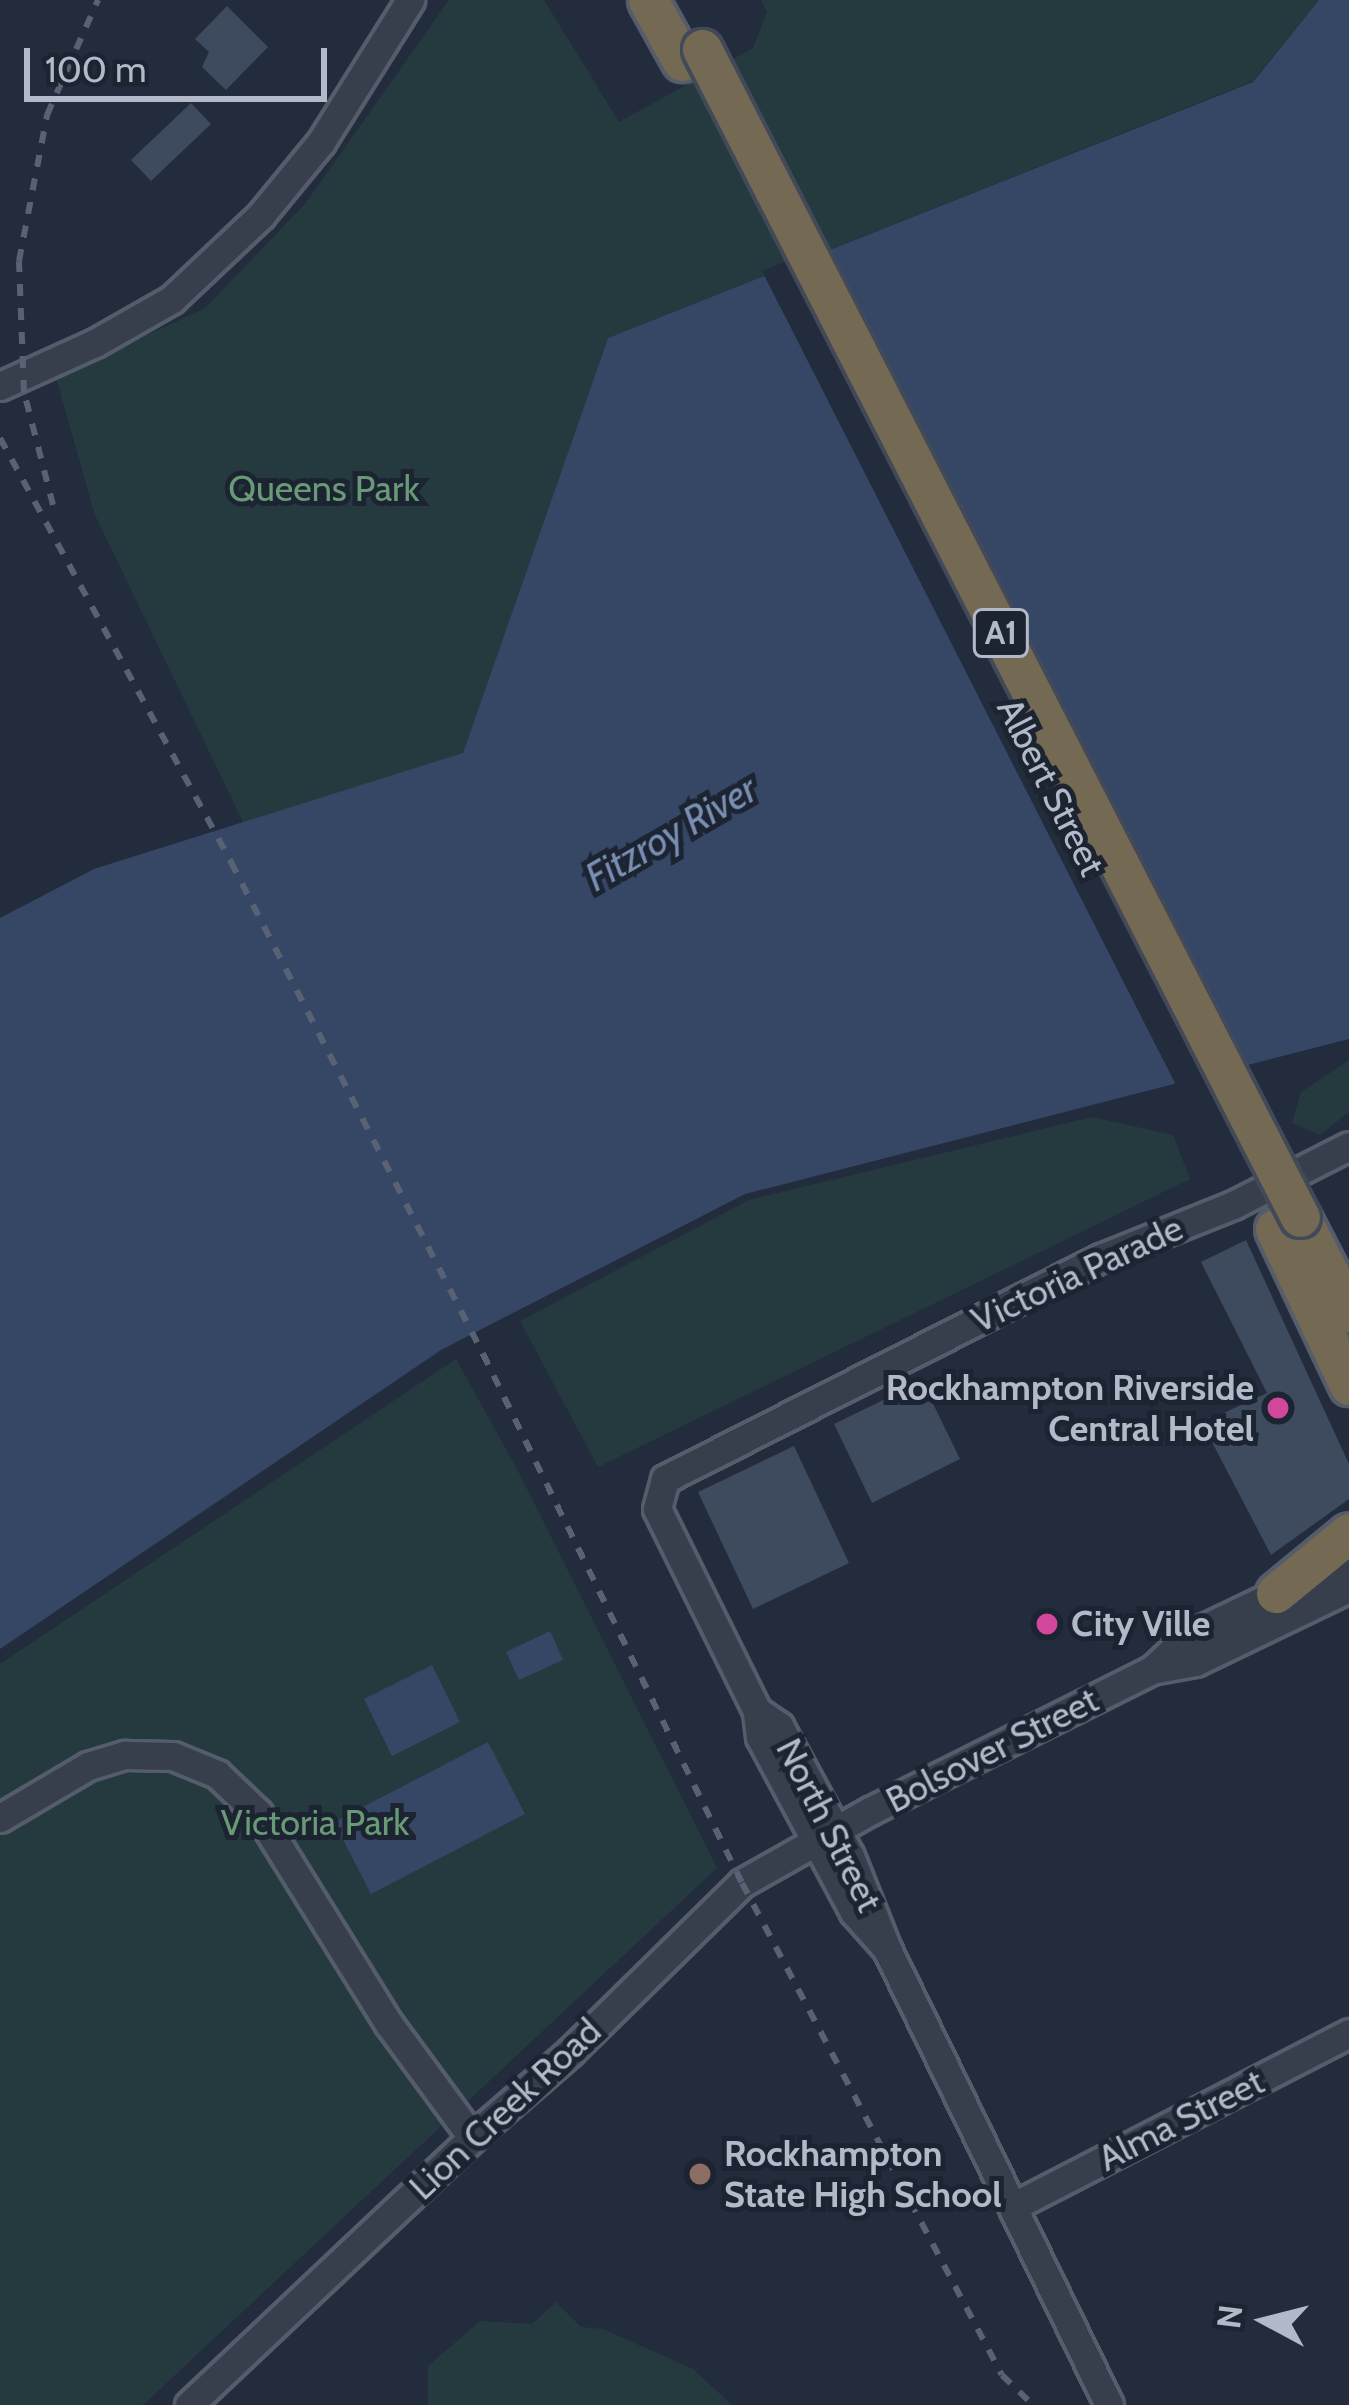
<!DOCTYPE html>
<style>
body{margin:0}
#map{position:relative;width:1349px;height:2405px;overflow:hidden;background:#232c3d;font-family:Cabin,sans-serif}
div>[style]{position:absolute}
.green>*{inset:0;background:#253a3e}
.water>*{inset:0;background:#354765}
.pier>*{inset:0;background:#232c3d}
.building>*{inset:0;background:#3e4a5d}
.roads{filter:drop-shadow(3px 0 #555c6b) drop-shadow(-3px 0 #555c6b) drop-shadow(0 3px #555c6b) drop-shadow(0 -3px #555c6b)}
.minor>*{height:27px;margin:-13.5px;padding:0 13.5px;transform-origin:13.5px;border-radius:13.5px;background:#373f4d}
.highway>*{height:39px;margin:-19.5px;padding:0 19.5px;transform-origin:19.5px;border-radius:19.5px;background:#746953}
.rail>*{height:6px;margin-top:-3px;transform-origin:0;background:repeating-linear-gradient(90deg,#586274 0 12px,transparent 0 24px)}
.bridges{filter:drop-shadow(3px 0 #424958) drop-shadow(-3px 0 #424958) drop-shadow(0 3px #424958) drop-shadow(0 -3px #424958)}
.highway-bridge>*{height:39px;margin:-19.5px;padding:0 19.5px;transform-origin:19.5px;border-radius:19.5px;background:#746953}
.dots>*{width:33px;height:33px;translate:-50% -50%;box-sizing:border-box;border:6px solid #1c2432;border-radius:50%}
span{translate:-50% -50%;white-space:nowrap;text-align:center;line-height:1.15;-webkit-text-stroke:10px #1c2432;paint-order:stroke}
.shield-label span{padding:3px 9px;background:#1c2432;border:3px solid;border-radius:9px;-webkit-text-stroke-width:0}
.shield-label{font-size:33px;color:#b2b9c9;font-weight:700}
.park-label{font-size:36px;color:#699a77}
.street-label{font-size:36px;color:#b2b9c9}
.poi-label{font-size:36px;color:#b2b9c9;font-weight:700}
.right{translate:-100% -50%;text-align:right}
.left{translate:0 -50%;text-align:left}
.water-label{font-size:39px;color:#798eb2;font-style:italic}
.north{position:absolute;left:1205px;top:2261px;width:120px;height:120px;-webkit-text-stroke:9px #1c2432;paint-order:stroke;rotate:277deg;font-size:33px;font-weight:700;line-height:48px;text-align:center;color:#b2b9c9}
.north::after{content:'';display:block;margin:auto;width:42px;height:54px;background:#b2b9c9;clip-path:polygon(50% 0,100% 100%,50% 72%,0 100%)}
.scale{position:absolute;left:24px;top:48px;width:303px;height:54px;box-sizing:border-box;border:6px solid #b2b9c9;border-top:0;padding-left:15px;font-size:36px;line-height:42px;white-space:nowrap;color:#b2b9c9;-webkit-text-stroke:9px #1c2432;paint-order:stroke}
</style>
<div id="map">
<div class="green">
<div style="clip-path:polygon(449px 0,544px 0,619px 122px,753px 48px,767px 12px,761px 0,1319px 0,1253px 81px,608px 338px,463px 753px,245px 826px,95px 515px,56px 378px,205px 308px,305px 204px)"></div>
<div style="clip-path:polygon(1349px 1060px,1349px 1112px,1320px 1135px,1292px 1123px,1301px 1092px)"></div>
<div style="clip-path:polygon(1092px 1117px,1173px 1135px,1190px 1179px,598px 1467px,520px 1321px,749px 1200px)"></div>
<div style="clip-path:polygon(456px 1359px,517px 1469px,717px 1868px,143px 2405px,0 2405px,0 1664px)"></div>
<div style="clip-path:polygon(556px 2302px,581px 2327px,603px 2329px,693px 2369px,732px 2405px,428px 2405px,428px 2366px,480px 2321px,532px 2324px)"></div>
</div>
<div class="water">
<div style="clip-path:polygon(1319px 0,1349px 0,1349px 1039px,745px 1194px,441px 1350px,0 1649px,0 918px,94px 869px,463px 753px,608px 338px,1253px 82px)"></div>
<div style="clip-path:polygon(550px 1631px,563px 1660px,519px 1680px,506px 1652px)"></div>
<div style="clip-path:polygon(432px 1665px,460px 1722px,392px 1756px,364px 1699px)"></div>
<div style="clip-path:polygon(488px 1742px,525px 1814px,371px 1894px,334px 1822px)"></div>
</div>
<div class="pier">
<div style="clip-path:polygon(822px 247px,1244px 1072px,1178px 1089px,762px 271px)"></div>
</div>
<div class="building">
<div style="clip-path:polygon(227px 6px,268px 47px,226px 90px,202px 67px,209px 52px,195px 39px)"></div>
<div style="clip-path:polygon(191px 103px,211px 124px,151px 181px,131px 160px)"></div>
<div style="clip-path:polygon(1246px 1240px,1349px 1464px,1349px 1499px,1271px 1555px,1202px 1423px,1267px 1393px,1201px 1262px)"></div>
<div style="clip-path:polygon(922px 1381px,960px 1459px,872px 1503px,834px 1424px)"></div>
<div style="clip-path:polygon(794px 1446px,849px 1563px,753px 1609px,698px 1492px)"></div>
</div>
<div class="roads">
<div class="minor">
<div style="left:0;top:386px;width:104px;rotate:-24.4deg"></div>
<div style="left:95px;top:343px;width:89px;rotate:-29.7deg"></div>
<div style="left:172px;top:299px;width:122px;rotate:-43.3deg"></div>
<div style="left:261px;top:215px;width:94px;rotate:-50.6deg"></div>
<div style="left:321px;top:142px;width:168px;rotate:-57.9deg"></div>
<div style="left:1154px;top:1668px;width:47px;rotate:-43.3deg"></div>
<div style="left:1188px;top:1636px;width:178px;rotate:-25.6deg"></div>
<div style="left:757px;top:1711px;width:27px;rotate:34deg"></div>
<div style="left:779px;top:1726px;width:148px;rotate:61.4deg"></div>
<div style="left:850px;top:1856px;width:100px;rotate:68.3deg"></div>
<div style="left:887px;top:1949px;width:507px;rotate:64.04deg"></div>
<div style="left:0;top:1818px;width:102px;rotate:-30.6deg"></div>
<div style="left:88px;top:1766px;width:39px;rotate:-17deg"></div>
<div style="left:125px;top:1755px;width:48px;rotate:1.2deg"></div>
<div style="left:173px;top:1756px;width:48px;rotate:22.2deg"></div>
<div style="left:217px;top:1774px;width:57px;rotate:43.6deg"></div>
<div style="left:258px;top:1813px;width:248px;rotate:58.2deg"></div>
<div style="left:389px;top:2024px;width:140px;rotate:53.7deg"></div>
<div style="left:887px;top:1949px;width:50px;rotate:-131.7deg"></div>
<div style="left:854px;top:1912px;width:199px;rotate:-118.2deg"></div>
<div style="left:760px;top:1737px;width:26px;rotate:-97deg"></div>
<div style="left:757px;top:1711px;width:225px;rotate:-116.3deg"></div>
<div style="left:657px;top:1509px;width:31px;rotate:-75deg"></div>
<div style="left:665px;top:1479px;width:489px;rotate:-26.9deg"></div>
<div style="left:1101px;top:1258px;width:142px;rotate:-21.9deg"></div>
<div style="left:1233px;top:1205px;width:130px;rotate:-27deg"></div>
<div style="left:1014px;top:2206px;width:377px;rotate:-27.3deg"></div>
<div style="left:189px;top:2405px;width:407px;rotate:-43.3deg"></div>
<div style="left:485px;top:2126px;width:113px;rotate:-41deg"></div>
<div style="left:570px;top:2052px;width:241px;rotate:-44.5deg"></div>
<div style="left:742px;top:1883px;width:147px;rotate:-29.4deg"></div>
<div style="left:870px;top:1811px;width:314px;rotate:-26.6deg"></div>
<div style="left:1151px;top:1670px;width:45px;rotate:-10.3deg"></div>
<div style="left:1195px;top:1662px;width:171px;rotate:-25.7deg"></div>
</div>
<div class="highway">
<div style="left:648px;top:0;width:70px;rotate:60.9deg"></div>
<div style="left:1300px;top:1217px;width:107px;rotate:62.7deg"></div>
<div style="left:1275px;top:1229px;width:173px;rotate:64.6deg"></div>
<div style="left:1276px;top:1593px;width:94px;rotate:-39.4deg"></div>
</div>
</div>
<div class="rail">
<div style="left:0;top:438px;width:483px;rotate:61.4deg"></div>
<div style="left:231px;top:862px;width:553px;rotate:62.88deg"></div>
<div style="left:483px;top:1354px;width:589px;rotate:63.91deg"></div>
<div style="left:742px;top:1883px;width:556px;rotate:62.15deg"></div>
<div style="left:1002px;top:2375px;width:43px;rotate:44.1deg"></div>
<div style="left:53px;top:505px;width:117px;rotate:-104.4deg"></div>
<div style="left:24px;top:392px;width:131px;rotate:-92.2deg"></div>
<div style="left:19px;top:261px;width:149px;rotate:-79.1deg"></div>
<div style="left:47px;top:115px;width:126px;rotate:-66.1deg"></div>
</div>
<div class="bridges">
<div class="highway-bridge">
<div style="left:702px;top:49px;width:1312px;rotate:62.89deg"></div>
</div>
</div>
<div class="dots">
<div style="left:1278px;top:1408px;background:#d1479c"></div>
<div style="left:1047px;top:1624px;background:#d1479c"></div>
<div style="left:700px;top:2174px;background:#8d6e63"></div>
</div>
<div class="shield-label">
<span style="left:1001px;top:633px">A1</span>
</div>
<div class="park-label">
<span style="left:324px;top:489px">Queens Park</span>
<span style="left:315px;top:1823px">Victoria Park</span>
</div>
<div class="street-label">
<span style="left:1051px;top:787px;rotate:63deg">Albert Street</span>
<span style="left:1077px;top:1274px;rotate:-25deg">Victoria Parade</span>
<span style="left:992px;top:1750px;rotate:-27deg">Bolsover Street</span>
<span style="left:829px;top:1825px;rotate:63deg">North Street</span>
<span style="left:505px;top:2109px;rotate:-43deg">Lion Creek Road</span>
<span style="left:1181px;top:2120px;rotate:-27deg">Alma Street</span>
</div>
<div class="poi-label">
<span class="right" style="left:1254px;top:1408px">Rockhampton Riverside<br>Central Hotel</span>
<span class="left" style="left:1071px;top:1624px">City Ville</span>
<span class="left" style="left:724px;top:2174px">Rockhampton<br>State High School</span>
</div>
<div class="water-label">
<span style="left:671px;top:833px;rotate:-30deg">Fitzroy River</span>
</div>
<div class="north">N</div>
<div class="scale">100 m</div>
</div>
